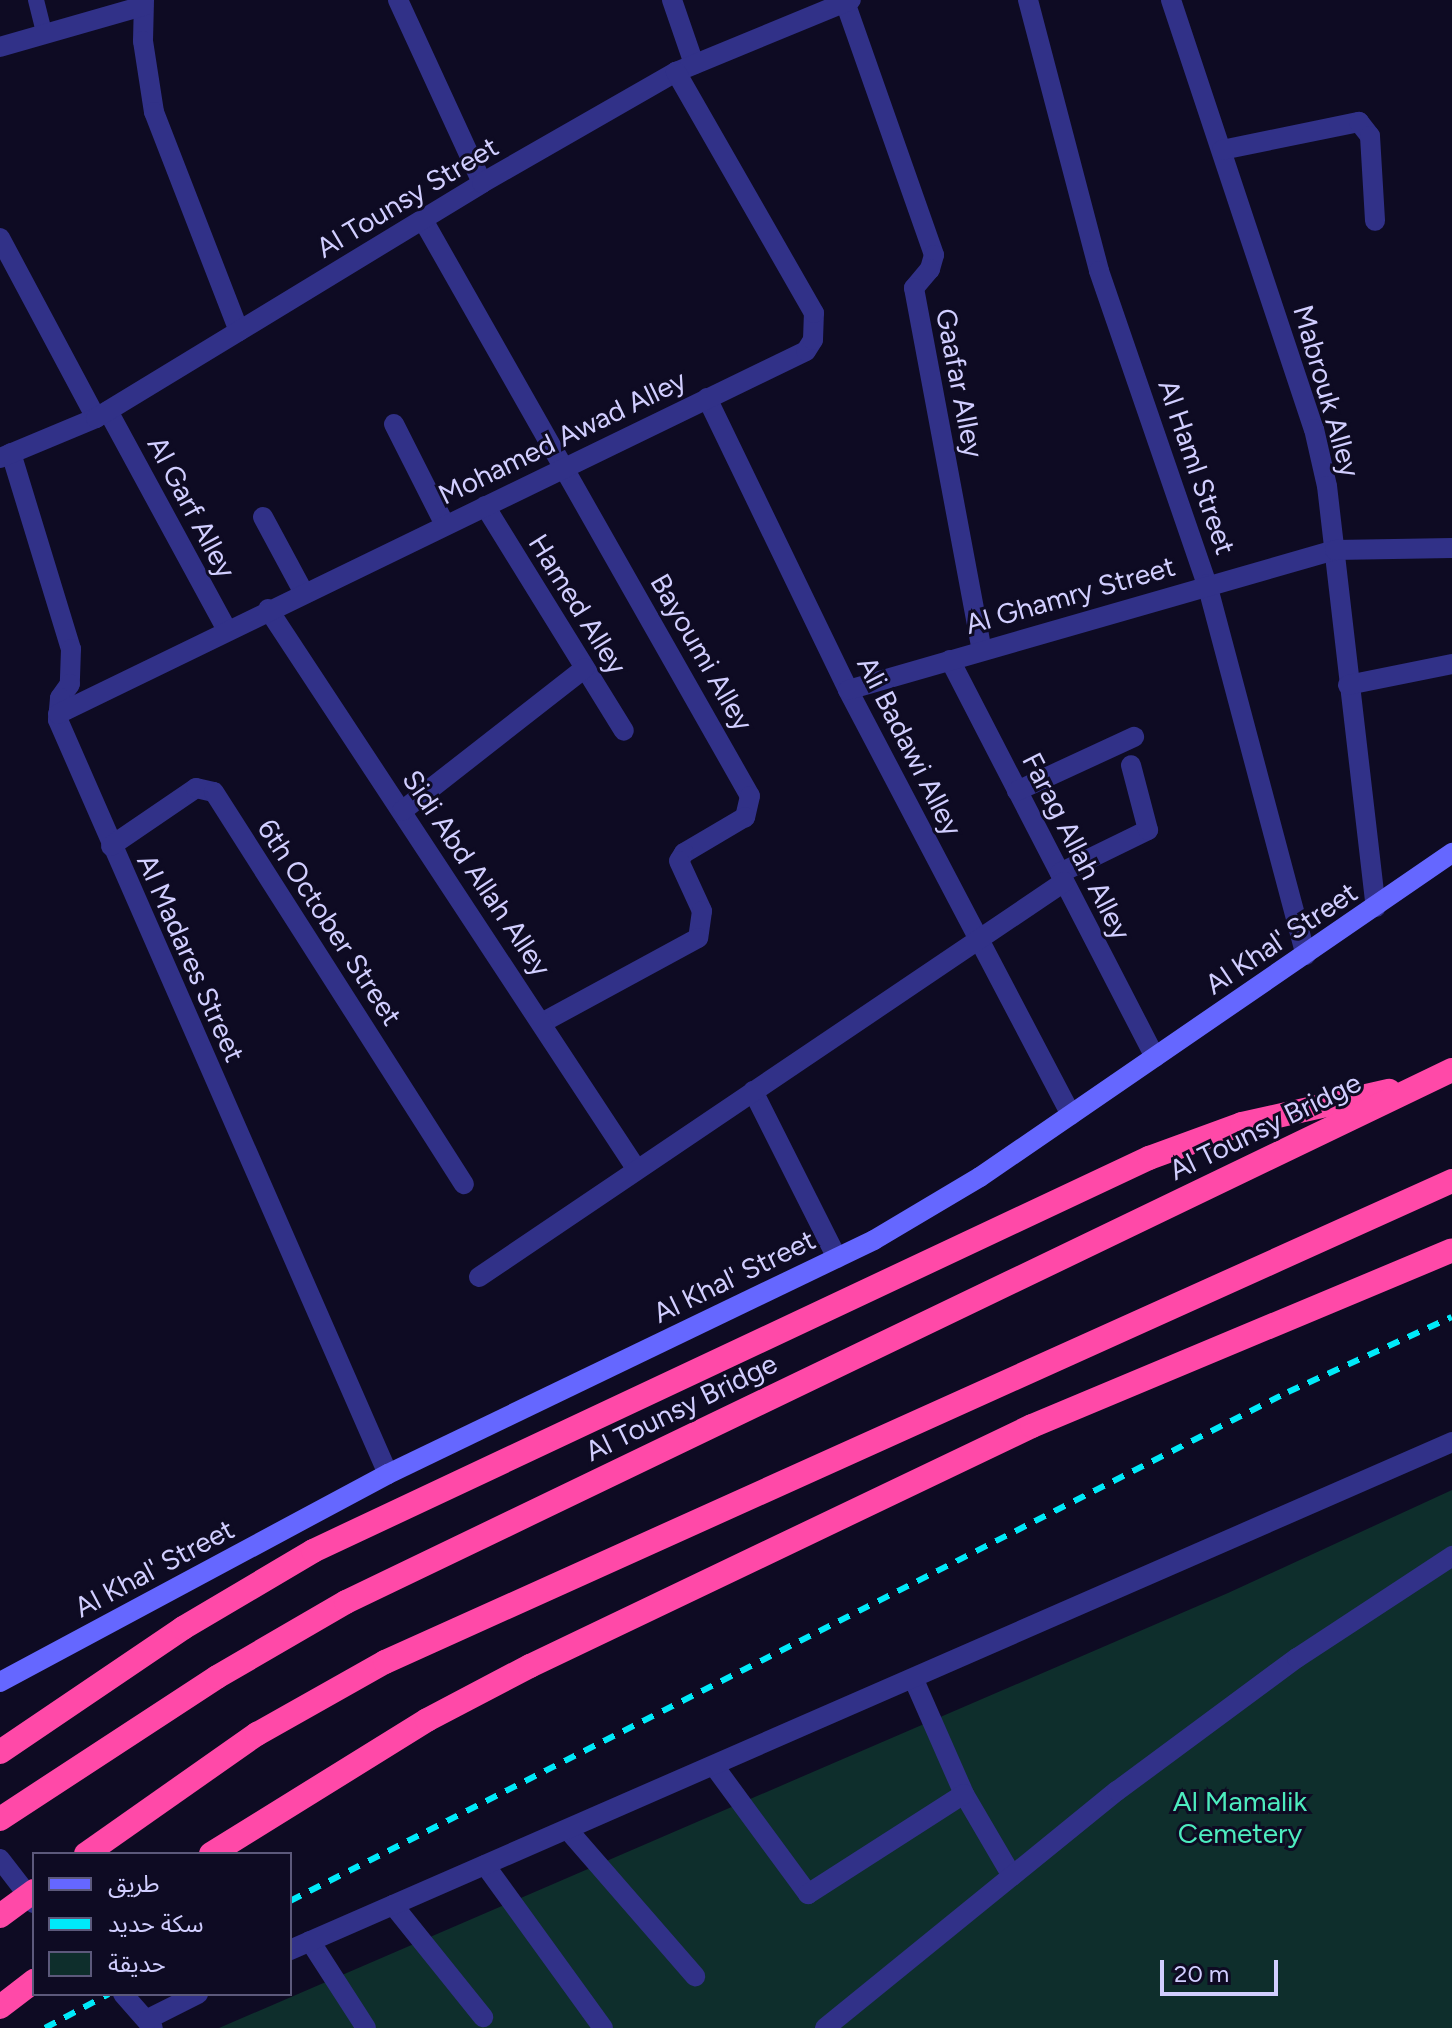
<!DOCTYPE html>
<meta charset="utf-8">
<style>
body{margin:0}
#map{position:relative;width:1452px;height:2028px;overflow:hidden;background:#0e0b23;font-family:Figtree,"Noto Sans Arabic",sans-serif}
div>[style]{position:absolute}
.green>*{inset:0;background:#0e2e2c}
.lane>*{height:16px;margin:-8px;padding:0 8px;transform-origin:8px;border-radius:8px;background:#313188}
.street>*{height:20px;margin:-10px;padding:0 10px;transform-origin:10px;border-radius:10px;background:#313188}
.secondary>*{height:20px;margin:-10px;padding:0 10px;transform-origin:10px;border-radius:10px;background:#6567ff}
.highway>*{height:24px;margin:-12px;padding:0 12px;transform-origin:12px;border-radius:12px;background:#ff49a8}
.rail>*{height:6px;margin-top:-3px;transform-origin:0;background:repeating-linear-gradient(90deg,#00eaf9 0 12px,transparent 0 22px)}
span{translate:-50% -50%;white-space:nowrap;text-align:center;line-height:1.15;-webkit-text-stroke:6px #0e0b23;paint-order:stroke}
.street-label{font-size:28px;color:#d1ceff}
.park-label{font-size:28px;color:#4decbe}
.legend{position:absolute;left:32px;top:1852px;width:260px;height:144px;box-sizing:border-box;background:#0e0b23;border:2px solid #5c597b;margin:0;padding:10px 14px;list-style:none;font-size:24px;color:#d1ceff}
.legend li{display:flex;align-items:center;gap:16px;height:40px}
.legend b{width:40px;border:2px solid #5c597b}
.scale{position:absolute;left:1160px;top:1960px;width:118px;height:36px;box-sizing:border-box;border:4px solid #d1ceff;border-top:0;padding-left:10px;font-size:24px;line-height:28px;white-space:nowrap;color:#d1ceff;-webkit-text-stroke:6px #0e0b23;paint-order:stroke}
</style>
<div id="map">
<div class="green">
<div style="clip-path:polygon(1452px 1490px,1452px 2028px,219px 2028px,1228px 1593px)"></div>
</div>
<div class="lane">
<div style="left:36px;top:0;width:33px;rotate:76deg"></div>
</div>
<div class="street">
<div style="left:144px;top:0;width:41px;rotate:91.4deg"></div>
<div style="left:143px;top:41px;width:72px;rotate:81.2deg"></div>
<div style="left:154px;top:112px;width:235px;rotate:68.8deg"></div>
<div style="left:398px;top:0;width:201px;rotate:65.3deg"></div>
<div style="left:672px;top:0;width:68px;rotate:71deg"></div>
<div style="left:1028px;top:0;width:280px;rotate:75.3deg"></div>
<div style="left:1099px;top:271px;width:331px;rotate:71deg"></div>
<div style="left:1207px;top:584px;width:384px;rotate:75.1deg"></div>
<div style="left:1171px;top:0;width:452px;rotate:71.6deg"></div>
<div style="left:1314px;top:429px;width:58px;rotate:77.2deg"></div>
<div style="left:1327px;top:486px;width:424px;rotate:83.4deg"></div>
<div style="left:845px;top:2px;width:268px;rotate:70.6deg"></div>
<div style="left:934px;top:255px;width:15px;rotate:106deg"></div>
<div style="left:930px;top:269px;width:25px;rotate:130deg"></div>
<div style="left:914px;top:288px;width:368px;rotate:79.4deg"></div>
<div style="left:0;top:47px;width:149px;rotate:-16deg"></div>
<div style="left:1222px;top:150px;width:140px;rotate:-11.6deg"></div>
<div style="left:1359px;top:122px;width:18px;rotate:52deg"></div>
<div style="left:1370px;top:136px;width:85px;rotate:86.6deg"></div>
<div style="left:423px;top:220px;width:662px;rotate:60.42deg"></div>
<div style="left:750px;top:796px;width:22px;rotate:103deg"></div>
<div style="left:745px;top:817px;width:71px;rotate:149.5deg"></div>
<div style="left:684px;top:853px;width:9px;rotate:122deg"></div>
<div style="left:679px;top:861px;width:55px;rotate:65.3deg"></div>
<div style="left:702px;top:911px;width:27px;rotate:98deg"></div>
<div style="left:698px;top:938px;width:176px;rotate:151.5deg"></div>
<div style="left:0;top:238px;width:204px;rotate:61.9deg"></div>
<div style="left:707px;top:398px;width:324px;rotate:64.2deg"></div>
<div style="left:848px;top:690px;width:480px;rotate:62.3deg"></div>
<div style="left:108px;top:411px;width:249px;rotate:61.5deg"></div>
<div style="left:394px;top:424px;width:113px;rotate:63.2deg"></div>
<div style="left:11px;top:453px;width:205px;rotate:73deg"></div>
<div style="left:71px;top:649px;width:35px;rotate:92deg"></div>
<div style="left:70px;top:684px;width:17px;rotate:126deg"></div>
<div style="left:60px;top:698px;width:22px;rotate:95deg"></div>
<div style="left:58px;top:720px;width:823px;rotate:66.36deg"></div>
<div style="left:0;top:458px;width:104px;rotate:-22.6deg"></div>
<div style="left:96px;top:418px;width:452px;rotate:-31.3deg"></div>
<div style="left:482px;top:183px;width:224px;rotate:-29.8deg"></div>
<div style="left:676px;top:72px;width:189px;rotate:-22.4deg"></div>
<div style="left:485px;top:506px;width:264px;rotate:58.3deg"></div>
<div style="left:263px;top:517px;width:86px;rotate:61.7deg"></div>
<div style="left:268px;top:609px;width:671px;rotate:56.66deg"></div>
<div style="left:950px;top:660px;width:447px;rotate:62.7deg"></div>
<div style="left:1348px;top:685px;width:106px;rotate:-11.4deg"></div>
<div style="left:848px;top:690px;width:507px;rotate:-16.04deg"></div>
<div style="left:1335px;top:550px;width:117px;rotate:-1deg"></div>
<div style="left:58px;top:714px;width:831px;rotate:-25.89deg"></div>
<div style="left:806px;top:351px;width:13px;rotate:-58deg"></div>
<div style="left:813px;top:340px;width:27px;rotate:-88deg"></div>
<div style="left:814px;top:313px;width:278px;rotate:-119.8deg"></div>
<div style="left:1017px;top:791px;width:129px;rotate:-24.8deg"></div>
<div style="left:402px;top:811px;width:232px;rotate:-38deg"></div>
<div style="left:111px;top:846px;width:103px;rotate:-34.3deg"></div>
<div style="left:196px;top:788px;width:18px;rotate:13deg"></div>
<div style="left:214px;top:792px;width:465px;rotate:57.5deg"></div>
<div style="left:1060px;top:873px;width:98px;rotate:-26deg"></div>
<div style="left:1148px;top:830px;width:67px;rotate:-104.7deg"></div>
<div style="left:753px;top:1091px;width:187px;rotate:63.3deg"></div>
<div style="left:479px;top:1277px;width:706px;rotate:-34.03deg"></div>
<div style="left:914px;top:1680px;width:124px;rotate:66.3deg"></div>
<div style="left:964px;top:1794px;width:95px;rotate:59.7deg"></div>
<div style="left:714px;top:1766px;width:159px;rotate:53.7deg"></div>
<div style="left:808px;top:1894px;width:185px;rotate:-32.7deg"></div>
<div style="left:568px;top:1830px;width:194px;rotate:49deg"></div>
<div style="left:0;top:1859px;width:56px;rotate:52.3deg"></div>
<div style="left:485px;top:1865px;width:201px;rotate:54.1deg"></div>
<div style="left:393px;top:1905px;width:144px;rotate:51.2deg"></div>
<div style="left:310px;top:1941px;width:103px;rotate:57.2deg"></div>
<div style="left:290px;top:1950px;width:1268px;rotate:-23.61deg"></div>
<div style="left:123px;top:1994px;width:45px;rotate:48.6deg"></div>
<div style="left:148px;top:2019px;width:56px;rotate:-26.6deg"></div>
<div style="left:825px;top:2028px;width:376px;rotate:-39.1deg"></div>
<div style="left:1117px;top:1791px;width:224px;rotate:-36.5deg"></div>
<div style="left:1297px;top:1658px;width:186px;rotate:-33.3deg"></div>
</div>
<div class="secondary">
<div style="left:0;top:1682px;width:440px;rotate:-28.2deg"></div>
<div style="left:388px;top:1474px;width:539px;rotate:-25.71deg"></div>
<div style="left:874px;top:1240px;width:123px;rotate:-30.7deg"></div>
<div style="left:980px;top:1177px;width:573px;rotate:-34.47deg"></div>
</div>
<div class="highway">
<div style="left:0;top:1752px;width:221px;rotate:-34.1deg"></div>
<div style="left:183px;top:1628px;width:151px;rotate:-30.6deg"></div>
<div style="left:313px;top:1551px;width:924px;rotate:-25.18deg"></div>
<div style="left:1149px;top:1158px;width:99px;rotate:-20.1deg"></div>
<div style="left:1242px;top:1124px;width:151px;rotate:-12.7deg"></div>
<div style="left:0;top:1819px;width:259px;rotate:-33.2deg"></div>
<div style="left:217px;top:1677px;width:149px;rotate:-30.2deg"></div>
<div style="left:346px;top:1602px;width:1227px;rotate:-25.69deg"></div>
<div style="left:86px;top:1854px;width:209px;rotate:-35.1deg"></div>
<div style="left:257px;top:1734px;width:147px;rotate:-29.4deg"></div>
<div style="left:385px;top:1662px;width:1170px;rotate:-24.27deg"></div>
<div style="left:211px;top:1854px;width:254px;rotate:-31.8deg"></div>
<div style="left:427px;top:1720px;width:116px;rotate:-27.7deg"></div>
<div style="left:530px;top:1666px;width:556px;rotate:-25.55deg"></div>
<div style="left:1032px;top:1426px;width:455px;rotate:-22.7deg"></div>
<div style="left:0;top:1916px;width:42px;rotate:-36.3deg"></div>
<div style="left:0;top:2007px;width:43px;rotate:-37.4deg"></div>
</div>
<div class="rail">
<div style="left:290px;top:1901px;width:1120px;rotate:-27.02deg"></div>
<div style="left:1288px;top:1392px;width:180px;rotate:-24.6deg"></div>
<div style="left:45px;top:2028px;width:72px;rotate:-28deg"></div>
</div>
<div class="street-label">
<span style="left:407px;top:197px;rotate:-31deg">Al Tounsy Street</span>
<span style="left:960px;top:383px;rotate:79deg">Gaafar Alley</span>
<span style="left:1327px;top:391px;rotate:74deg">Mabrouk Alley</span>
<span style="left:562px;top:437px;rotate:-26deg">Mohamed Awad Alley</span>
<span style="left:1197px;top:467px;rotate:71deg">Al Haml Street</span>
<span style="left:192px;top:507px;rotate:62deg">Al Garf Alley</span>
<span style="left:1070px;top:595px;rotate:-16deg">Al Ghamry Street</span>
<span style="left:578px;top:604px;rotate:58deg">Hamed Alley</span>
<span style="left:702px;top:652px;rotate:60deg">Bayoumi Alley</span>
<span style="left:910px;top:746px;rotate:63deg">Ali Badawi Alley</span>
<span style="left:1077px;top:846px;rotate:63deg">Farag Allah Alley</span>
<span style="left:477px;top:873px;rotate:56deg">Sidi Abd Allah Alley</span>
<span style="left:330px;top:922px;rotate:57deg">6th October Street</span>
<span style="left:1281px;top:938px;rotate:-34deg">Al Khal' Street</span>
<span style="left:191px;top:958px;rotate:66deg">Al Madares Street</span>
<span style="left:1265px;top:1126px;rotate:-26deg">Al Tounsy Bridge</span>
<span style="left:734px;top:1276px;rotate:-26deg">Al Khal' Street</span>
<span style="left:681px;top:1407px;rotate:-26deg">Al Tounsy Bridge</span>
<span style="left:154px;top:1568px;rotate:-28deg">Al Khal' Street</span>
</div>
<div class="park-label">
<span style="left:1240px;top:1817px">Al Mamalik<br>Cemetery</span>
</div>
<ul class="legend">
<li><b style="height:10px;background:#6567ff"></b>طريق</li>
<li><b style="height:10px;background:#00eaf9"></b>سكة حديد</li>
<li><b style="height:22px;background:#0e2e2c"></b>حديقة</li>
</ul>
<div class="scale">20 m</div>
</div>
